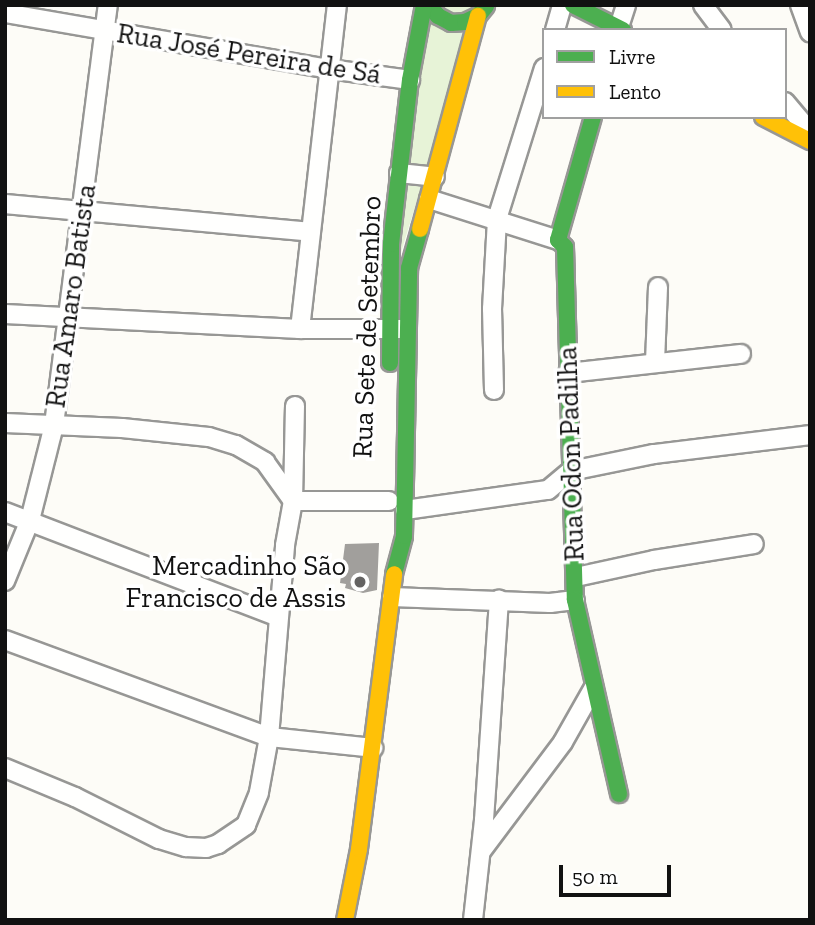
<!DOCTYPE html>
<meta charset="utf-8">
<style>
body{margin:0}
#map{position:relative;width:815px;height:925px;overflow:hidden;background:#fdfcf7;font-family:"Zilla Slab",serif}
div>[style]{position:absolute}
.green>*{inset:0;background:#e7f3d7}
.building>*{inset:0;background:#a19f9c}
.roads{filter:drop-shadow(2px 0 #979795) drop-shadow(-2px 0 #979795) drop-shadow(0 2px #979795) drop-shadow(0 -2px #979795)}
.street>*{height:18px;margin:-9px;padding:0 9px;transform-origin:9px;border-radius:9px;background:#fffffe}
.fast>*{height:16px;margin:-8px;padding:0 8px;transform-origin:8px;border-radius:8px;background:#4caf50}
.slow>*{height:16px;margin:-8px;padding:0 8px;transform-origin:8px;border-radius:8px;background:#ffc107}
.dots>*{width:19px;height:19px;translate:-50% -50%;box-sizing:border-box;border:4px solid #fff;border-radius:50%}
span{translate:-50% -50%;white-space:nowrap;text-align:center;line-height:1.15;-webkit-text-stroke:7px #fff;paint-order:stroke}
.street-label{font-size:28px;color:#111}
.poi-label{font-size:28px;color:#111}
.right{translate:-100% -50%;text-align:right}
.frame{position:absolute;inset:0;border:7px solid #111;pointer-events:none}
.legend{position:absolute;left:542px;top:28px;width:245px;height:91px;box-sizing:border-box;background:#fff;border:2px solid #a0a0a0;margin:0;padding:9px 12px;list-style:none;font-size:21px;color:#111}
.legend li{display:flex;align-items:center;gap:14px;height:35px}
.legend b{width:35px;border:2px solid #a0a0a0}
.scale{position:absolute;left:559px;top:865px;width:112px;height:32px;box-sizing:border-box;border:4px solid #111;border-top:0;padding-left:9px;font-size:21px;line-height:24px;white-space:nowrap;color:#111;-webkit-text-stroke:5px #fff;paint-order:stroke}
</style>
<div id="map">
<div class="green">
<div style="clip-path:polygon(429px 5px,477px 5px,395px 272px)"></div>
</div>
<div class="building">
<div style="clip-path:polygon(379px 543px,377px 590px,363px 593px,345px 588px,346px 584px,340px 583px,345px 544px)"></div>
</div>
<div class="roads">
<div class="street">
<div style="left:703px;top:5px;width:31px;rotate:53deg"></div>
<div style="left:800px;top:5px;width:29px;rotate:70deg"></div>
<div style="left:5px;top:13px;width:329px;rotate:9.8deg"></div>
<div style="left:329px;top:69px;width:82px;rotate:7.7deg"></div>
<div style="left:555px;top:30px;width:26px;rotate:-74deg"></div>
<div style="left:618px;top:30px;width:26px;rotate:-72deg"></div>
<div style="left:785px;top:102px;width:39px;rotate:50deg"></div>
<div style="left:399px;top:173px;width:36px;rotate:6deg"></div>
<div style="left:429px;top:199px;width:135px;rotate:17.6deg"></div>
<div style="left:5px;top:204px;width:307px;rotate:5.2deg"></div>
<div style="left:5px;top:314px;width:295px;rotate:2.9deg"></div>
<div style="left:300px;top:329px;width:100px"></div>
<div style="left:300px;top:329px;width:326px;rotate:-83.5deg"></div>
<div style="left:655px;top:362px;width:75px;rotate:-87.7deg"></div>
<div style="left:568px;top:373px;width:174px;rotate:-6.3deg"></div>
<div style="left:494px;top:390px;width:81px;rotate:-91.4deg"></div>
<div style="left:492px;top:309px;width:90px;rotate:-86.8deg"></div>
<div style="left:497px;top:219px;width:158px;rotate:-72.7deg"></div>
<div style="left:5px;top:423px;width:117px;rotate:2.4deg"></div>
<div style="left:122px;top:428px;width:87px;rotate:5.9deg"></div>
<div style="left:209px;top:437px;width:28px;rotate:17deg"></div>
<div style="left:236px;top:445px;width:34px;rotate:30deg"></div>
<div style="left:265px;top:462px;width:48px;rotate:54.3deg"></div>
<div style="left:293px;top:501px;width:96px"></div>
<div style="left:405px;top:510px;width:144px;rotate:-8deg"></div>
<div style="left:548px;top:490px;width:30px;rotate:-40deg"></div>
<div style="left:571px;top:471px;width:85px;rotate:-11.6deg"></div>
<div style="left:654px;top:454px;width:157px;rotate:-6.9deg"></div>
<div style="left:5px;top:512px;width:292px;rotate:21deg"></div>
<div style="left:576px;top:577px;width:80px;rotate:-12.3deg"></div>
<div style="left:654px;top:560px;width:101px;rotate:-9.1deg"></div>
<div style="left:5px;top:581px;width:66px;rotate:-67.7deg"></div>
<div style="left:30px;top:520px;width:98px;rotate:-75.8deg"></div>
<div style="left:54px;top:425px;width:423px;rotate:-82.7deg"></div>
<div style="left:392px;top:597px;width:158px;rotate:2.2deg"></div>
<div style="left:550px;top:603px;width:25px;rotate:-7deg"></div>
<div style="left:5px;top:640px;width:281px;rotate:20.2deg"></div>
<div style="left:269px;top:737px;width:105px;rotate:6deg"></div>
<div style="left:5px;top:768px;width:76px;rotate:22.5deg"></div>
<div style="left:75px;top:797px;width:94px;rotate:26.6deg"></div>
<div style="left:159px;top:839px;width:28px;rotate:17deg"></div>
<div style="left:186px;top:847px;width:20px;rotate:3deg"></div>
<div style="left:206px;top:848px;width:13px;rotate:-18deg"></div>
<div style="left:218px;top:844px;width:34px;rotate:-34deg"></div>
<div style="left:246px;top:825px;width:35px;rotate:-68deg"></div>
<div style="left:259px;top:792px;width:56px;rotate:-79.7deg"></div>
<div style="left:269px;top:737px;width:193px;rotate:-85.2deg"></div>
<div style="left:285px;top:545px;width:45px;rotate:-79.7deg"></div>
<div style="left:293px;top:501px;width:95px;rotate:-88.8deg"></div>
<div style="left:482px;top:850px;width:135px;rotate:-53.1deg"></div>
<div style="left:563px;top:742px;width:61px;rotate:-60.5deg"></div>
<div style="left:473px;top:920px;width:101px;rotate:-83.7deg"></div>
<div style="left:484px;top:820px;width:221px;rotate:-86.1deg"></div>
</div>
<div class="fast">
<div style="left:429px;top:5px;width:14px;rotate:51deg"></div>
<div style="left:438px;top:16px;width:15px;rotate:28deg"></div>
<div style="left:451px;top:23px;width:14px;rotate:-4deg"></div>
<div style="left:465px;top:22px;width:14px;rotate:-25deg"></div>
<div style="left:478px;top:16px;width:13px;rotate:-51deg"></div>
<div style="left:573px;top:5px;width:56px;rotate:26.6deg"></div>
<div style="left:593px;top:117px;width:128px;rotate:105.9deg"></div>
<div style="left:558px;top:240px;width:10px;rotate:45deg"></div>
<div style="left:565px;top:247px;width:353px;rotate:88.4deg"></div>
<div style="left:575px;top:600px;width:199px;rotate:77.2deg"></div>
<div style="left:390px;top:363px;width:119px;rotate:-89.5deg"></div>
<div style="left:391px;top:244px;width:165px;rotate:-83.4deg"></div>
<div style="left:410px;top:80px;width:76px;rotate:-79.4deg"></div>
<div style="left:394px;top:574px;width:39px;rotate:-75deg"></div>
<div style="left:404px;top:536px;width:268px;rotate:-88.9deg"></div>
<div style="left:409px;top:268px;width:41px;rotate:-74.2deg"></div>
</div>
<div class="slow">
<div style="left:763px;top:117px;width:53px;rotate:27.1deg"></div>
<div style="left:420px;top:229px;width:221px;rotate:-74.8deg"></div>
<div style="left:345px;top:920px;width:72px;rotate:-78.8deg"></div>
<div style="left:359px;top:849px;width:277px;rotate:-82.7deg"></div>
</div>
</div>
<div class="dots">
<div style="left:360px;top:582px;background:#646362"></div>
</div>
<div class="street-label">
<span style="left:249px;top:54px;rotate:9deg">Rua José Pereira de Sá</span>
<span style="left:71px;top:296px;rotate:-82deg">Rua Amaro Batista</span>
<span style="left:367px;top:327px;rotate:-88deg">Rua Sete de Setembro</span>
<span style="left:571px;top:454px;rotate:-92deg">Rua Odon Padilha</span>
</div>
<div class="poi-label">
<span class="right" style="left:346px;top:582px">Mercadinho São<br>Francisco de Assis</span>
</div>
<div class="frame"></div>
<ul class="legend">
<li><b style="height:9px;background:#4caf50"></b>Livre</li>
<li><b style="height:9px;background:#ffc107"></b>Lento</li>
</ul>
<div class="scale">50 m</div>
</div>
